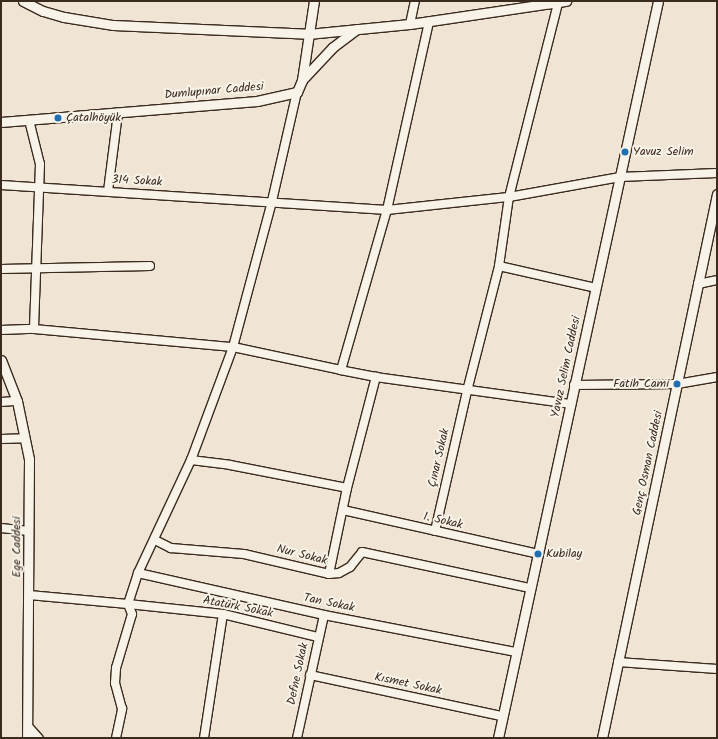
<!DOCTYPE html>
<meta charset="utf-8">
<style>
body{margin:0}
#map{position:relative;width:718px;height:739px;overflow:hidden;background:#f0e5d4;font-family:Kalam,sans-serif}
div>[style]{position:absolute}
.roads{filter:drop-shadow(1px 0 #3b2a1e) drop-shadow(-1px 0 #3b2a1e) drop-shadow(0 1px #3b2a1e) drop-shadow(0 -1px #3b2a1e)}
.minor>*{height:8px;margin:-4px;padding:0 4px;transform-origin:4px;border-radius:4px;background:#f7f3e8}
.tertiary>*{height:9px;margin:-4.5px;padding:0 4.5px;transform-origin:4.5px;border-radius:4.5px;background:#f7f3e8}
.dots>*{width:11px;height:11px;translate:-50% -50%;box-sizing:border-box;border:2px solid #f7f3e8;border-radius:50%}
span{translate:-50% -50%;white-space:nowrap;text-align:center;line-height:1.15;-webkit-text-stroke:4px #f7f3e8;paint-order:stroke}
.street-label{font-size:12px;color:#3b2a1e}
.poi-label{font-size:12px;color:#3b2a1e}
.left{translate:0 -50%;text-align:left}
.right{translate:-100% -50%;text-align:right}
.frame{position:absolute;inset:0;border:2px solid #3b2a1e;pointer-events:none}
</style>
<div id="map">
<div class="roads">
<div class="minor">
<div style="left:410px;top:24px;width:24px;rotate:-78deg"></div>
<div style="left:29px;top:120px;width:45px;rotate:76deg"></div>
<div style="left:40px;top:164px;width:165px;rotate:92.1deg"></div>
<div style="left:1px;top:185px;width:387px;rotate:3.7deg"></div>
<div style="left:387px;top:210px;width:123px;rotate:-6.1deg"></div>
<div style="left:509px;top:197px;width:113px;rotate:-10.2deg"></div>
<div style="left:620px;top:177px;width:97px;rotate:-2.4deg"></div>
<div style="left:108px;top:191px;width:79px;rotate:-82.7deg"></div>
<div style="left:499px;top:266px;width:99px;rotate:12.8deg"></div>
<div style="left:1px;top:269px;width:149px;rotate:-1.2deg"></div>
<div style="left:698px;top:284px;width:19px;rotate:-12deg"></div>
<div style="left:1px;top:330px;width:33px;rotate:-2deg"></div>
<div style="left:34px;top:329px;width:200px;rotate:5.2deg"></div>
<div style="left:233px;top:347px;width:110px;rotate:12deg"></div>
<div style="left:376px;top:377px;width:36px;rotate:-169deg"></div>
<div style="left:341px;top:370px;width:166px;rotate:-74deg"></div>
<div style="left:387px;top:210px;width:193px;rotate:-77.4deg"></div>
<div style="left:574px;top:385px;width:103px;rotate:-0.6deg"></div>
<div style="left:677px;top:384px;width:41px;rotate:-9.9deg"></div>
<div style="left:1px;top:402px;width:16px;rotate:-4deg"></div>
<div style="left:1px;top:439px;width:24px;rotate:-2deg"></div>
<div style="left:191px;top:460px;width:39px;rotate:7deg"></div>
<div style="left:230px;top:465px;width:119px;rotate:11.1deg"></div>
<div style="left:347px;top:488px;width:115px;rotate:-75.4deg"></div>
<div style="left:376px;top:377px;width:197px;rotate:7.9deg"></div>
<div style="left:343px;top:510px;width:200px;rotate:12.7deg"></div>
<div style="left:1px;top:528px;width:28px;rotate:6deg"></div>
<div style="left:435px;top:531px;width:144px;rotate:-77.1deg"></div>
<div style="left:467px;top:391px;width:129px;rotate:-75.6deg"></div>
<div style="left:499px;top:266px;width:70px;rotate:-81.8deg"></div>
<div style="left:509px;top:197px;width:200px;rotate:-75.8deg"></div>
<div style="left:155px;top:540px;width:18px;rotate:27deg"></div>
<div style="left:171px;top:548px;width:73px;rotate:4.7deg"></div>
<div style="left:244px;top:554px;width:87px;rotate:13.2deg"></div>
<div style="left:329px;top:574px;width:10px;rotate:-6deg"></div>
<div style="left:339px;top:573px;width:13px;rotate:-29deg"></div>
<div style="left:350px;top:567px;width:19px;rotate:-51deg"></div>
<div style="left:362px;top:552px;width:172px;rotate:12.1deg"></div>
<div style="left:138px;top:573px;width:191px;rotate:12.7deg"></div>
<div style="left:324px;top:615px;width:196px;rotate:10.9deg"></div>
<div style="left:329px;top:574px;width:88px;rotate:-78.2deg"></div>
<div style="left:29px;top:595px;width:99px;rotate:5.2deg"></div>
<div style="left:128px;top:604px;width:33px;rotate:-72deg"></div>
<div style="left:138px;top:573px;width:125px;rotate:-64.9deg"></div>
<div style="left:191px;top:460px;width:121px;rotate:-69.6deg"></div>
<div style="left:233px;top:347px;width:151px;rotate:-75deg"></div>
<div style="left:272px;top:201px;width:112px;rotate:-77.1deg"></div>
<div style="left:618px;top:662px;width:99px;rotate:4deg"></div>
<div style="left:310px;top:675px;width:195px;rotate:12.1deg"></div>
<div style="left:116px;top:738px;width:30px;rotate:-78deg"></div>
<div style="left:122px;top:709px;width:27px;rotate:-105deg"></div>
<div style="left:115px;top:683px;width:15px;rotate:-86deg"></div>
<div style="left:116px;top:668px;width:56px;rotate:-73.5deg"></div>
<div style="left:132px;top:614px;width:11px;rotate:-112deg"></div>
<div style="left:128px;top:604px;width:96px;rotate:6deg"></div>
<div style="left:223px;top:614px;width:98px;rotate:13.6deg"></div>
<div style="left:204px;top:738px;width:125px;rotate:-81.3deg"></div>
<div style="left:297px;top:738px;width:126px;rotate:-77.6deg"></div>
</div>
<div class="tertiary">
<div style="left:23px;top:1px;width:22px;rotate:27deg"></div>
<div style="left:43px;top:11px;width:22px;rotate:16deg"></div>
<div style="left:64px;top:17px;width:50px;rotate:9.3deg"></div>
<div style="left:113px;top:25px;width:195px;rotate:2.6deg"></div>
<div style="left:308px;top:34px;width:102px;rotate:-5.6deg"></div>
<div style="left:410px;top:24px;width:158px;rotate:-8.4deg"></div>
<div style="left:302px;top:80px;width:80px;rotate:-81.4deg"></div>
<div style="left:1px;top:122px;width:257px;rotate:-4.7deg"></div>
<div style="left:257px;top:101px;width:41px;rotate:-12.7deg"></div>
<div style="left:297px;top:92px;width:13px;rotate:-67deg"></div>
<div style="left:302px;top:80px;width:45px;rotate:-46.8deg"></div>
<div style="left:333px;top:47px;width:30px;rotate:-37deg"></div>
<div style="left:1px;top:360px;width:44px;rotate:68.7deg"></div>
<div style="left:17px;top:401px;width:59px;rotate:78.3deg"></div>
<div style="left:29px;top:459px;width:279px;rotate:90.4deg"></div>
<div style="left:28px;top:727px;width:15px;rotate:48deg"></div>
<div style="left:498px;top:738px;width:754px;rotate:-77.75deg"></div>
<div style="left:602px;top:738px;width:556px;rotate:-78.06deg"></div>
</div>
</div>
<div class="dots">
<div style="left:58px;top:118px;background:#1f6fb2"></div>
<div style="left:625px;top:152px;background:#1f6fb2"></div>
<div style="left:677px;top:384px;background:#1f6fb2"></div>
<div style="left:538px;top:554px;background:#1f6fb2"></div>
</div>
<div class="street-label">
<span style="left:214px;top:91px;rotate:-5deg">Dumlupınar Caddesi</span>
<span style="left:137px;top:181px;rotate:3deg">314 Sokak</span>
<span style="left:566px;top:367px;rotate:-78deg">Yavuz Selim Caddesi</span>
<span style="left:439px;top:458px;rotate:-77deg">Çınar Sokak</span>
<span style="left:648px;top:463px;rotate:-78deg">Genç Osman Caddesi</span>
<span style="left:443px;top:521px;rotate:13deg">1. Sokak</span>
<span style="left:17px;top:547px;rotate:-90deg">Ege Caddesi</span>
<span style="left:302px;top:555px;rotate:14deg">Nur Sokak</span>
<span style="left:329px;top:603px;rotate:12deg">Tan Sokak</span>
<span style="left:238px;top:607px;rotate:11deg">Atatürk Sokak</span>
<span style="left:298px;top:674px;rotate:-78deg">Defne Sokak</span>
<span style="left:408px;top:684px;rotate:12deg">Kısmet Sokak</span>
</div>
<div class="poi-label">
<span class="left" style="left:66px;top:118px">Çatalhöyük</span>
<span class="left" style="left:633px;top:152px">Yavuz Selim</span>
<span class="right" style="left:669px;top:384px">Fatih Cami</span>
<span class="left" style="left:546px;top:554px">Kubilay</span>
</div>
<div class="frame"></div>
</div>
